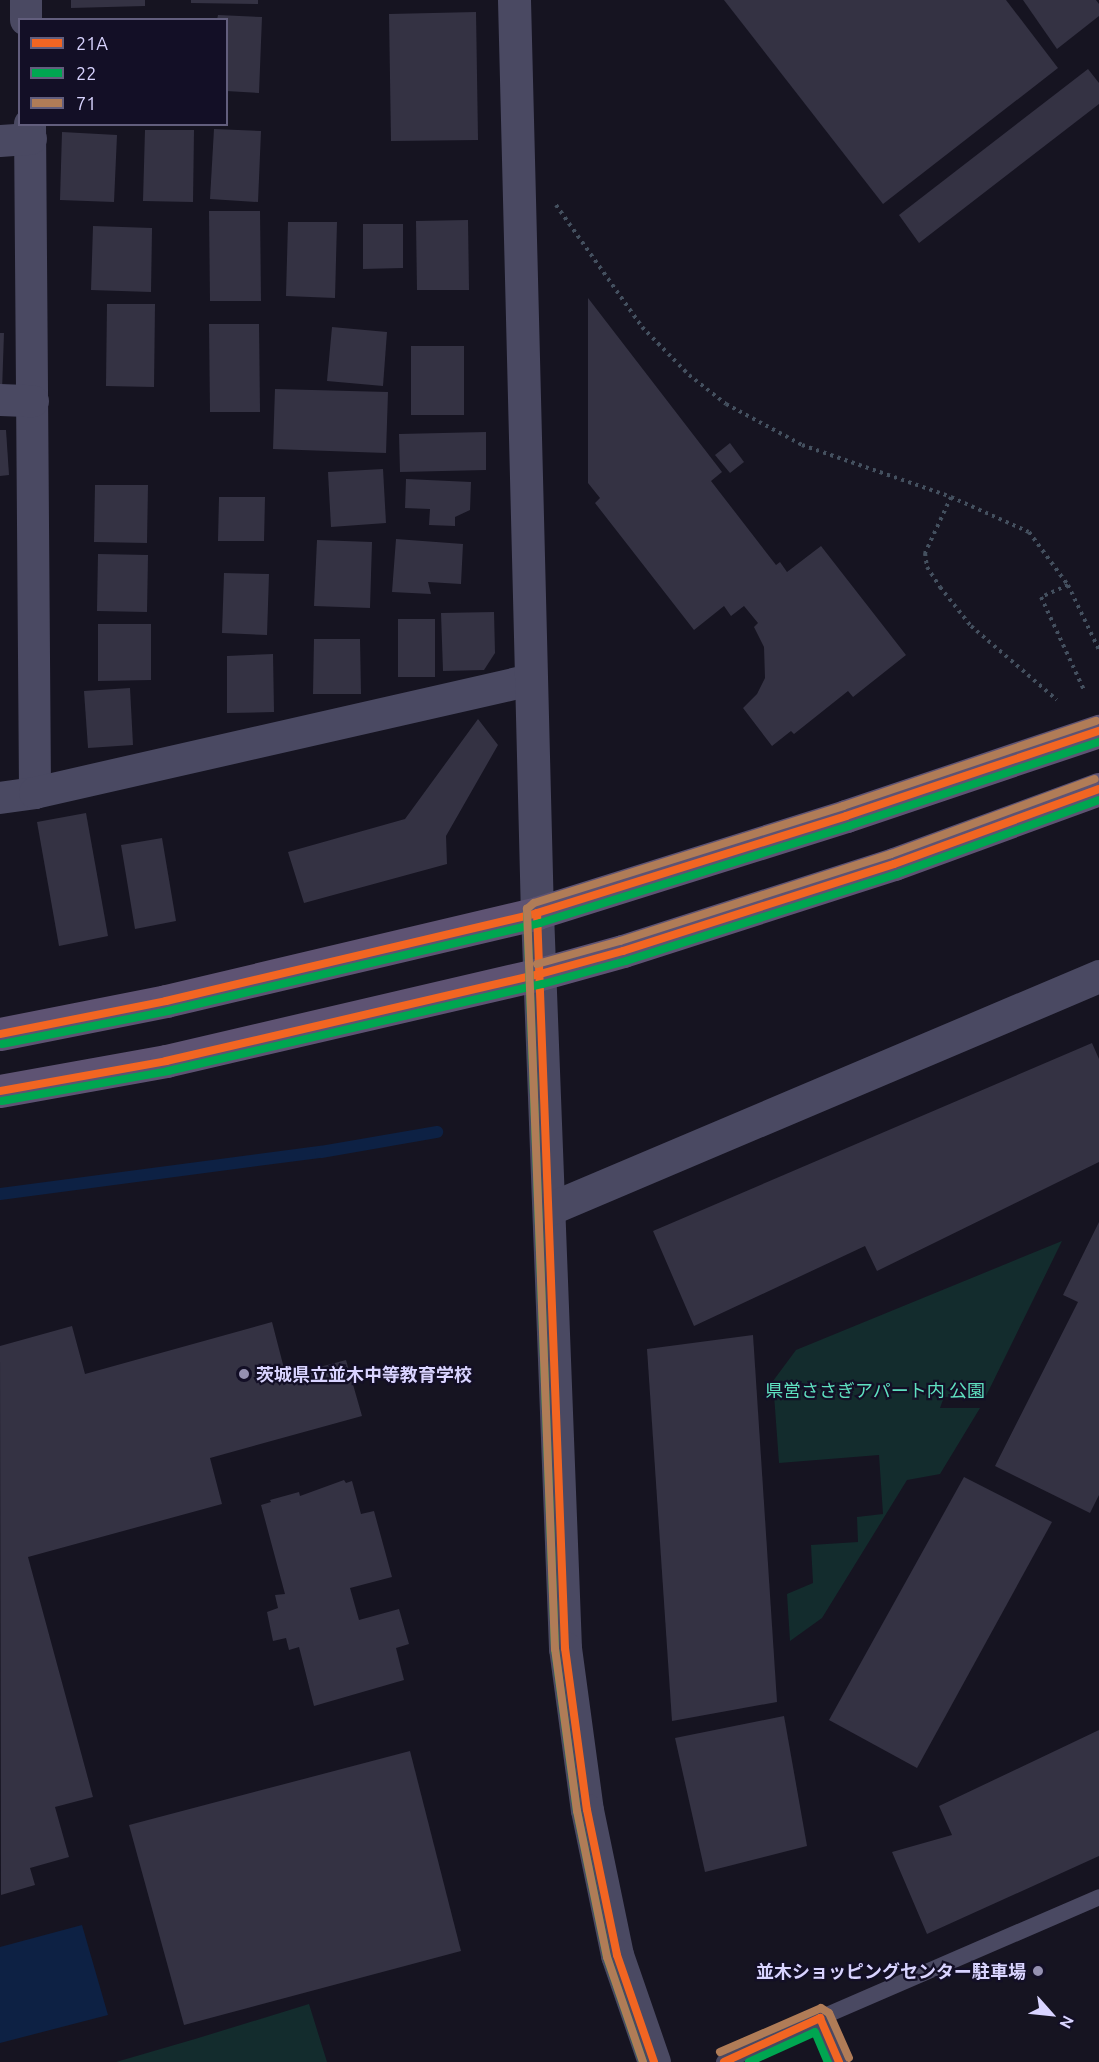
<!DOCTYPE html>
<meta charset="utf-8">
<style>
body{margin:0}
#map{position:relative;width:1099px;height:2062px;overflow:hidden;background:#161421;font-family:Ubuntu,"Noto Sans JP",sans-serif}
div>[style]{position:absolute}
.green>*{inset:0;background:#132c2d}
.water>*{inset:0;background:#0d2144}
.stream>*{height:12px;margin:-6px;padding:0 6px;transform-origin:6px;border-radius:6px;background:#0d2144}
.building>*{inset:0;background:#343243}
.path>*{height:4px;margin-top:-2px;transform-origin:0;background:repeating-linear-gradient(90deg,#44505f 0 3px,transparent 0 7.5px)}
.service>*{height:16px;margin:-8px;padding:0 8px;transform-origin:8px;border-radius:8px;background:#4a4962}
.minor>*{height:32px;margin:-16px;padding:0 16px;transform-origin:16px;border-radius:16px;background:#4a4962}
.tertiary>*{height:33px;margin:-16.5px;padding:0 16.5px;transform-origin:16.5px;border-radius:16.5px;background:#4a4962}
.primary>*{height:33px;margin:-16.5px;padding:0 16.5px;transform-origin:16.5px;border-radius:16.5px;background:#5e5373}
.bus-1>*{height:8px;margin:-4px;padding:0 4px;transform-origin:4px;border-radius:4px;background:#f26522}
.bus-2>*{height:8px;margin:-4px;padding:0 4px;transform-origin:4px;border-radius:4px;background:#00a651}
.bus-3>*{height:8px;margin:-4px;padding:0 4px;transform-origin:4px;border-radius:4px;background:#b07c57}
.dots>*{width:16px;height:16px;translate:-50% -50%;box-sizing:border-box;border:3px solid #130f26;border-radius:50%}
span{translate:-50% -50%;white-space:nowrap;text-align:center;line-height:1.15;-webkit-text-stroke:4.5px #130f26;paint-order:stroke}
.poi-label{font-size:18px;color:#d9d4ff;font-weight:700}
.left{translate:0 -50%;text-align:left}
.right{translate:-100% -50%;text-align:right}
.park-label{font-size:18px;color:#5fe0c0}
.legend{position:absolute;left:18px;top:18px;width:210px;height:108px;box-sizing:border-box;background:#130f26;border:2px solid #625e7d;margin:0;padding:8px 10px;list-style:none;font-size:18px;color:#d9d4ff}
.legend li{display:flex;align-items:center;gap:12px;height:30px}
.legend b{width:30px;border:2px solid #625e7d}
.north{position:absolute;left:1021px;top:1984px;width:60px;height:60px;-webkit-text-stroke:4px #130f26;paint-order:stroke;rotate:117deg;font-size:16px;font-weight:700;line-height:24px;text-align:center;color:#d9d4ff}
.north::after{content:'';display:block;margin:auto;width:21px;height:27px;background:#d9d4ff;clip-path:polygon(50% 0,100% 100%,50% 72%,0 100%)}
</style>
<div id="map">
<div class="green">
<div style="clip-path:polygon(1062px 1241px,986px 1396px,944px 1397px,940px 1408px,980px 1408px,940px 1474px,907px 1480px,822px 1618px,790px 1641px,787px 1594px,813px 1583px,811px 1545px,858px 1542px,857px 1517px,883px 1514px,879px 1455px,779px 1463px,773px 1381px,796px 1350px)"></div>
<div style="clip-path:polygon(309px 2004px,327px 2062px,116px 2062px,195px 2039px)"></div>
</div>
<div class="water">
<div style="clip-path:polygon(82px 1925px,108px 2015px,0 2043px,0 1947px)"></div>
</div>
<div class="stream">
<div style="left:0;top:1194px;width:324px;rotate:-7.5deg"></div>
<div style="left:321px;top:1152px;width:118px;rotate:-9.8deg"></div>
</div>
<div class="building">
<div style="clip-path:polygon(71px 0,145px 0,145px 6px,71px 8px)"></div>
<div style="clip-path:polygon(191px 0,258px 0,258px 4px,191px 3px)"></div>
<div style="clip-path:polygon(724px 0,1006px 0,1058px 68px,883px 204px)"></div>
<div style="clip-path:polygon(1023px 0,1096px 0,1099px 4px,1099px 16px,1057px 49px)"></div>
<div style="clip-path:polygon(476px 12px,478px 140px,391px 141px,389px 14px)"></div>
<div style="clip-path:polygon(218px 15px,262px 17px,259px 93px,226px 91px,226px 20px,217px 20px)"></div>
<div style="clip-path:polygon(1088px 69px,1099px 83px,1099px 104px,919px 243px,899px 215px)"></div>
<div style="clip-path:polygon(214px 129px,261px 131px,258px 202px,210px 199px)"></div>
<div style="clip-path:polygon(145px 130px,194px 130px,193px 202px,143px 201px)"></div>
<div style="clip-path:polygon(62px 132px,117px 135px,114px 202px,60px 200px)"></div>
<div style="clip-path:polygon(209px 211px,260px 211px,261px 301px,210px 301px)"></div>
<div style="clip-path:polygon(468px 220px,469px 290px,417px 290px,416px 221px)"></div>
<div style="clip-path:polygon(288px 222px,337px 222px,335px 298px,286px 296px)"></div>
<div style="clip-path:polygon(363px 224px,403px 224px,403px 268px,363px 269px)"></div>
<div style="clip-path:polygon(93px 226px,152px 228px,151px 292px,91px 290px)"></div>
<div style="clip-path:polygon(588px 298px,722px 472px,711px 481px,776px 565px,780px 562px,787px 572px,821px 546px,906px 655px,853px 697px,848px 691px,794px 734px,791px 731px,772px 746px,743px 708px,757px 694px,765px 678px,764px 647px,754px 627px,758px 623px,744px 606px,731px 616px,724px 606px,694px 630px,595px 503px,600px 498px,588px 483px)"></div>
<div style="clip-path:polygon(107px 304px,155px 304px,154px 387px,106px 386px)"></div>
<div style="clip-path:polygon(209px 324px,259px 324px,260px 412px,210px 412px)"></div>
<div style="clip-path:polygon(332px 327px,387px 332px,383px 386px,327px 381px)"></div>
<div style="clip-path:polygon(0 333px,4px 333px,2px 391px,0 391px)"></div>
<div style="clip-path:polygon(411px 346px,464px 346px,464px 415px,411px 415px)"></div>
<div style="clip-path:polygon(275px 389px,388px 392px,386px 453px,273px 449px)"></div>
<div style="clip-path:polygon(0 430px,6px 430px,9px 475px,0 476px)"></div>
<div style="clip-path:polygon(486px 432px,486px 470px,400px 472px,399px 434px)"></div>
<div style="clip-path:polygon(730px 443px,744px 462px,730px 473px,715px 455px)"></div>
<div style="clip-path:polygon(383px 469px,386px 523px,331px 527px,328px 472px)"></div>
<div style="clip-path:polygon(406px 479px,471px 482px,470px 510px,455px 517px,455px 526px,429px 525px,430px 509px,405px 508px)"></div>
<div style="clip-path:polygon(95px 485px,148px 485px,147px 543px,94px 542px)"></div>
<div style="clip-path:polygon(219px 497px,265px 497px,264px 541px,218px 541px)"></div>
<div style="clip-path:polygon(396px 539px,463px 544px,461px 584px,428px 582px,431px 594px,392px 592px)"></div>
<div style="clip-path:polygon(317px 540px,372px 542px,370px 608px,314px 606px)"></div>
<div style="clip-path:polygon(98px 554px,148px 555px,147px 612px,97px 611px)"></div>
<div style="clip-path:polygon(224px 573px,269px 574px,267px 635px,222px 633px)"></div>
<div style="clip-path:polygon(494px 612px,495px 653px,484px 670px,443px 671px,441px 613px)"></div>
<div style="clip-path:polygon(398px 619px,435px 619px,435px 677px,398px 677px)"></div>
<div style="clip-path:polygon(98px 624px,151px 624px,151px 680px,98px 681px)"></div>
<div style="clip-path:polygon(314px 639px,360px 639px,361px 694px,313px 694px)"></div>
<div style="clip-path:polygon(273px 654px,274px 712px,227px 713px,227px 656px)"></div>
<div style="clip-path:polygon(130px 688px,133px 745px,88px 748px,84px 691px)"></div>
<div style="clip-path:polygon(478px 719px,498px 745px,446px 836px,447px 864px,304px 903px,288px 852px,405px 819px)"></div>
<div style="clip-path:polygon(86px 813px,108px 936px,59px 946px,37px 822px)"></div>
<div style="clip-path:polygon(162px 838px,176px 921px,135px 929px,121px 845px)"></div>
<div style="clip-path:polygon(1092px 1043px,1099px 1059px,1099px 1162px,877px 1271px,865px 1246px,694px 1326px,653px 1231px)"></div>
<div style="clip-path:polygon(1099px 1222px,1099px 1495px,1090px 1513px,995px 1466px,1078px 1302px,1063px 1295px)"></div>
<div style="clip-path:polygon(272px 1322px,286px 1376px,346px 1360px,362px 1416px,210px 1458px,222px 1504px,28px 1557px,93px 1797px,55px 1807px,69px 1857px,30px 1868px,35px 1885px,1px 1895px,0 1346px,72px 1326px,85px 1374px)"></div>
<div style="clip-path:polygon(753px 1335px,777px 1702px,672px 1721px,647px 1349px)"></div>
<div style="clip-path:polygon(964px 1477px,1052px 1522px,917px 1768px,829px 1720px)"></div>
<div style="clip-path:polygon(344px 1480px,346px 1483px,352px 1481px,361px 1514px,374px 1511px,392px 1577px,350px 1588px,359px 1620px,399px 1609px,409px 1644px,396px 1648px,404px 1680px,314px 1706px,299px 1647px,289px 1650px,286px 1638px,273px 1641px,267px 1612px,278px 1608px,275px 1595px,285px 1594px,261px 1505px,271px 1502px,270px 1500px,299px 1492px,300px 1496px)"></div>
<div style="clip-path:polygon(784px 1716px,807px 1846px,705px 1872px,675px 1738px)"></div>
<div style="clip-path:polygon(1099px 1730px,1099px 1856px,927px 1934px,892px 1852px,952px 1835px,939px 1806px)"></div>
<div style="clip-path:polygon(410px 1751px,461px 1951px,184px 2025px,129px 1825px)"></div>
</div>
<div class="path">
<div style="left:556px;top:205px;width:149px;rotate:54.8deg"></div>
<div style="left:642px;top:327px;width:67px;rotate:45.6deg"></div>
<div style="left:689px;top:375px;width:47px;rotate:38.1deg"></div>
<div style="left:726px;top:404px;width:86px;rotate:28.3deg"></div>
<div style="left:802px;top:445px;width:158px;rotate:19.2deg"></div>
<div style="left:951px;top:497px;width:85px;rotate:24.2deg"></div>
<div style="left:1029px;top:532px;width:66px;rotate:53.7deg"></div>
<div style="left:1068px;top:585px;width:72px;rotate:64.5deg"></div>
<div style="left:951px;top:497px;width:62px;rotate:114.9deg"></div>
<div style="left:925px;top:553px;width:14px;rotate:82deg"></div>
<div style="left:927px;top:567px;width:24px;rotate:57deg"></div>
<div style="left:940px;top:587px;width:50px;rotate:51.5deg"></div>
<div style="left:971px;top:626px;width:113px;rotate:40.7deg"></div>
<div style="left:1068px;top:585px;width:30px;rotate:156deg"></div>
<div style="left:1041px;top:597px;width:102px;rotate:65.2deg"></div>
</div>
<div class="service">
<div style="left:820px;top:2018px;width:304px;rotate:-23.4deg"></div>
<div style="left:724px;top:2062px;width:106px;rotate:-24.6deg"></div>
<div style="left:820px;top:2018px;width:48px;rotate:66.6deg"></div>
</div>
<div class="minor">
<div style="left:26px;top:0;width:20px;rotate:90deg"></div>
<div style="left:30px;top:124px;width:669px;rotate:89.57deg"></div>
<div style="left:0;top:141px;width:31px;rotate:-4deg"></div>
<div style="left:0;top:400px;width:33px;rotate:2deg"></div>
<div style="left:0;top:798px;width:35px;rotate:-8deg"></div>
<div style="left:35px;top:793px;width:509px;rotate:-12.83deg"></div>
</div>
<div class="tertiary">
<div style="left:514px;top:0;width:913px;rotate:88.56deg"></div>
<div style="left:537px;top:913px;width:736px;rotate:87.82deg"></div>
<div style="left:565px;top:1648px;width:163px;rotate:82.3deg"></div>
<div style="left:587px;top:1810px;width:148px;rotate:78.3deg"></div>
<div style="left:617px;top:1955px;width:113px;rotate:70.9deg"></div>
<div style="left:549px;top:1209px;width:597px;rotate:-22.96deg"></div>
</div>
<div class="primary">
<div style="left:0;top:1034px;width:169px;rotate:-11.2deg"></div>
<div style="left:166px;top:1001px;width:381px;rotate:-13.3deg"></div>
<div style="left:537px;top:913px;width:324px;rotate:-17.4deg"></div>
<div style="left:846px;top:816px;width:267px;rotate:-18.6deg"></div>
<div style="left:0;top:1091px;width:169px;rotate:-10.2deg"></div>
<div style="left:166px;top:1061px;width:384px;rotate:-13.1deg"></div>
<div style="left:540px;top:974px;width:86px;rotate:-15.5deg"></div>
<div style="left:623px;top:951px;width:285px;rotate:-17.8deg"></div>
<div style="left:894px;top:864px;width:218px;rotate:-20.1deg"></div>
</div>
<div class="bus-1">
<div style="left:537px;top:913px;width:736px;rotate:87.82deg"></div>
<div style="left:565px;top:1648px;width:163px;rotate:82.3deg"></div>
<div style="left:587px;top:1810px;width:148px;rotate:78.3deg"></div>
<div style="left:617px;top:1955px;width:113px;rotate:70.9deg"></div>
<div style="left:0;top:1034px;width:169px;rotate:-11.2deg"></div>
<div style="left:166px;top:1001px;width:381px;rotate:-13.3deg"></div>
<div style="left:537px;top:913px;width:324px;rotate:-17.4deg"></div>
<div style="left:846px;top:816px;width:267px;rotate:-18.6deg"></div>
<div style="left:0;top:1091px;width:169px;rotate:-10.2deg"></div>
<div style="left:166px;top:1061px;width:384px;rotate:-13.1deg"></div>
<div style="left:540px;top:974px;width:86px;rotate:-15.5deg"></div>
<div style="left:623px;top:951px;width:285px;rotate:-17.8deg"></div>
<div style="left:894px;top:864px;width:218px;rotate:-20.1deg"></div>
<div style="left:724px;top:2062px;width:106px;rotate:-24.6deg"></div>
<div style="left:820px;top:2018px;width:48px;rotate:66.6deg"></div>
</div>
<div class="bus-2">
<div style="left:527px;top:913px;width:737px;rotate:87.82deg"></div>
<div style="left:555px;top:1649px;width:163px;rotate:82.3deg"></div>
<div style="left:577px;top:1811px;width:149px;rotate:78.4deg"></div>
<div style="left:607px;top:1957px;width:111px;rotate:71.1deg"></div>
<div style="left:2px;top:1044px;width:169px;rotate:-11.2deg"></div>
<div style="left:168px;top:1011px;width:382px;rotate:-13.3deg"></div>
<div style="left:540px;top:923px;width:324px;rotate:-17.4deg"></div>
<div style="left:849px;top:826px;width:264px;rotate:-18.6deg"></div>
<div style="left:2px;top:1101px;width:169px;rotate:-10.2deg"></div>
<div style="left:168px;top:1071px;width:385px;rotate:-13.1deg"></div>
<div style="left:543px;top:984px;width:86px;rotate:-15.5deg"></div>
<div style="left:626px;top:961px;width:285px;rotate:-17.8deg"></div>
<div style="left:897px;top:874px;width:215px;rotate:-20.1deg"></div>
<div style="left:749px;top:2062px;width:72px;rotate:-24.4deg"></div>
<div style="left:815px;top:2032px;width:33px;rotate:67deg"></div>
</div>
<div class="bus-3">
<div style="left:537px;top:964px;width:86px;rotate:-15.5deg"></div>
<div style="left:620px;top:941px;width:285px;rotate:-17.8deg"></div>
<div style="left:891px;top:854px;width:217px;rotate:-20.2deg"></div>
<div style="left:720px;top:2052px;width:110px;rotate:-23.5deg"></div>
<div style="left:821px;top:2008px;width:9px;rotate:32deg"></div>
<div style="left:829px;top:2013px;width:49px;rotate:66deg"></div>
<div style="left:643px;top:2062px;width:111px;rotate:-108.9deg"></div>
<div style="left:607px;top:1957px;width:149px;rotate:-101.6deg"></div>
<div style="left:577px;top:1811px;width:163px;rotate:-97.7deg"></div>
<div style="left:555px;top:1649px;width:741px;rotate:-92.17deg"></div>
<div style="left:527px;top:909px;width:9px;rotate:-41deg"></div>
<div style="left:534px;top:903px;width:324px;rotate:-17.4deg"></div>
<div style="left:843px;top:806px;width:267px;rotate:-18.6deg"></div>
</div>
<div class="dots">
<div style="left:244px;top:1374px;background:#9591b1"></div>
<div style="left:1038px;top:1971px;background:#9591b1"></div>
</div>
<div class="poi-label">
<span class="left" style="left:256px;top:1374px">茨城県立並木中等教育学校</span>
<span class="right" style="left:1026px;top:1971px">並木ショッピングセンター駐車場</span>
</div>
<div class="park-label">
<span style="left:875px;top:1390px">県営ささぎアパート内 公園</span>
</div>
<ul class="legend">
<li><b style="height:8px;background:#f26522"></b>21A</li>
<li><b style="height:8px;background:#00a651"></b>22</li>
<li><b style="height:8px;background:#b07c57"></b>71</li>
</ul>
<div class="north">N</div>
</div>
